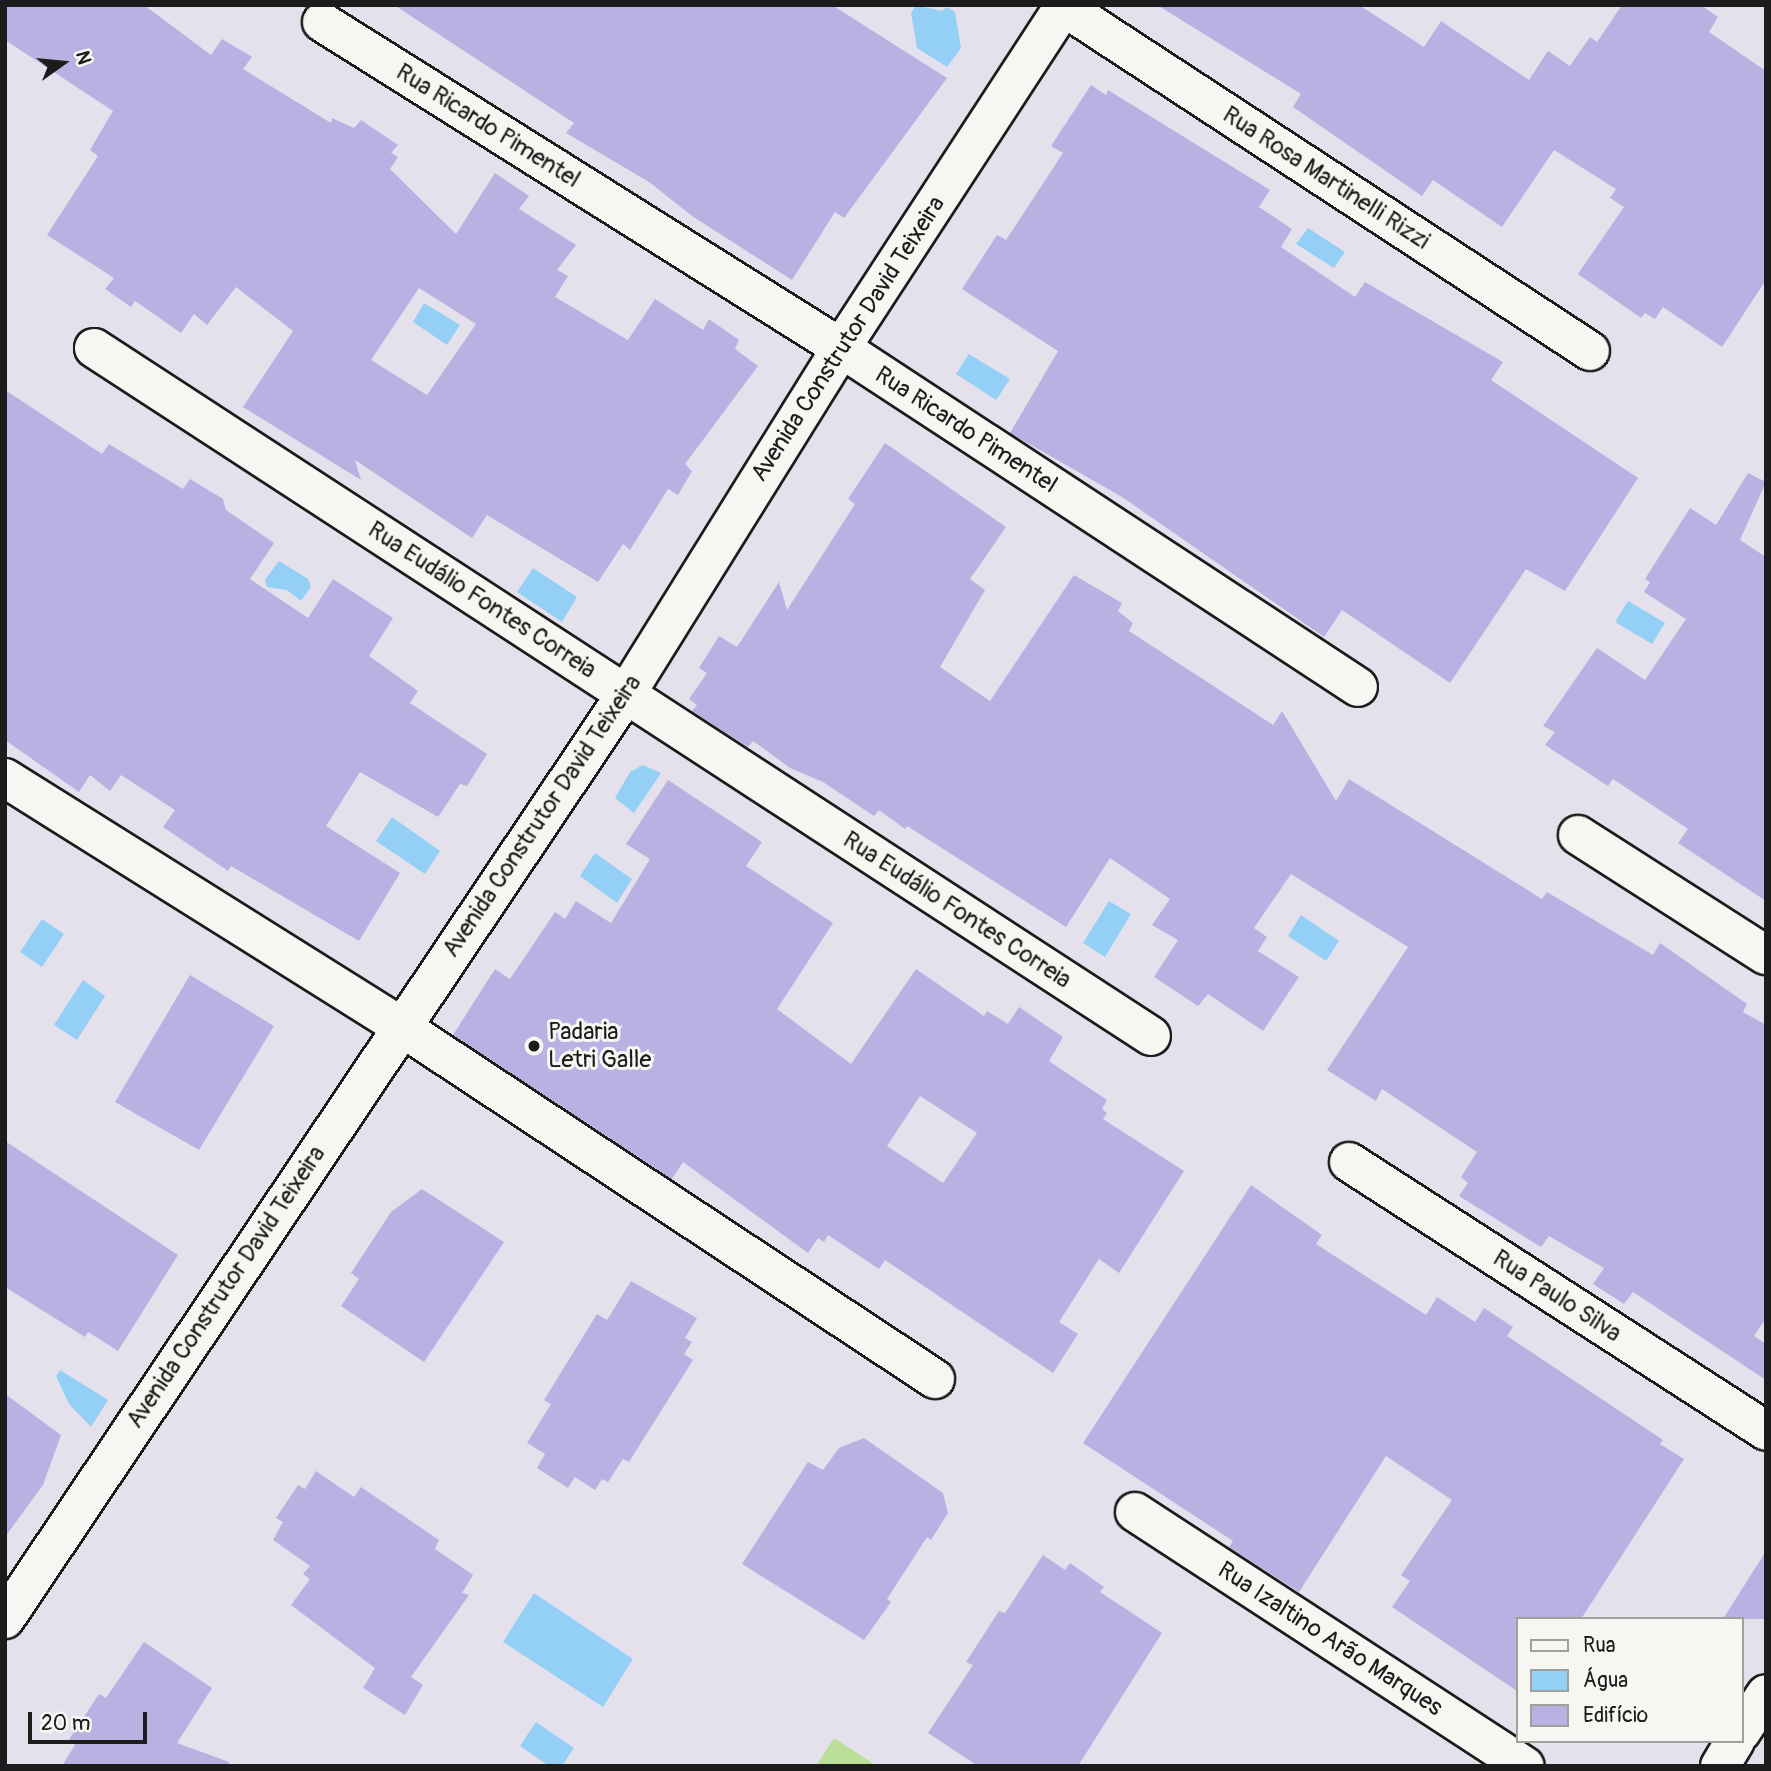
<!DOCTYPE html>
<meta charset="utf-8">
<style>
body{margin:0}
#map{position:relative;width:1771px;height:1771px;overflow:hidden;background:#e4e1ed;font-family:Pangolin,sans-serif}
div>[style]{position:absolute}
.green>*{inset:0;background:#bbde98}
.water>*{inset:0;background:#94d0f5}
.building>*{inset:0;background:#b9b1e2}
.roads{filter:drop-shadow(2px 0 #1c1c1c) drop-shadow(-2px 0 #1c1c1c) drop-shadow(0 2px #1c1c1c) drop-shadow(0 -2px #1c1c1c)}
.street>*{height:38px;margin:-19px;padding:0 19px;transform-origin:19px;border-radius:19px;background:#f6f6f2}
.dots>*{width:19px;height:19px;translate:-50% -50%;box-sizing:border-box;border:4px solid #f6f6f2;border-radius:50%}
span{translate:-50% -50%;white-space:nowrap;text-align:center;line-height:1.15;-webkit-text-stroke:6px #f6f6f2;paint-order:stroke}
.street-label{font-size:24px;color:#1c1c1c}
.poi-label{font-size:24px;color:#1c1c1c}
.left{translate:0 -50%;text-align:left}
.frame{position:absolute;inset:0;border:7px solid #1c1c1c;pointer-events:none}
.legend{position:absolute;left:1516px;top:1617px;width:228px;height:126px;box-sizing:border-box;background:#f6f6f2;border:2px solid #9f9f9c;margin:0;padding:9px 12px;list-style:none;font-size:21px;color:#1c1c1c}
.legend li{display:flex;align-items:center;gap:14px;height:35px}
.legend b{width:35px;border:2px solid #9f9f9c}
.north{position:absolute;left:28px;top:28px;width:70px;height:70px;-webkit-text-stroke:5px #f6f6f2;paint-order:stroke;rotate:75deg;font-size:19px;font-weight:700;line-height:28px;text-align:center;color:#1c1c1c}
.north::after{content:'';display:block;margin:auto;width:24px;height:32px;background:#1c1c1c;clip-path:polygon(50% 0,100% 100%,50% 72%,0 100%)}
.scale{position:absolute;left:28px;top:1712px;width:119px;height:32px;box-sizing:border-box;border:4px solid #1c1c1c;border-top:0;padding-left:9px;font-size:21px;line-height:24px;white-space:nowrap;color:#1c1c1c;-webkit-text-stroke:5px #f6f6f2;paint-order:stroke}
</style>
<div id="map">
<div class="green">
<div style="clip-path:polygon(834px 1738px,877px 1766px,816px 1766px)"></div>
</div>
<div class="water">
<div style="clip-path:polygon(916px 5px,942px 11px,947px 7px,955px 12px,961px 48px,947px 67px,917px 48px,911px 13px)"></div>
<div style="clip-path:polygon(1308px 228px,1345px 252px,1334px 268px,1296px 244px)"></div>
<div style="clip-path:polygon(424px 303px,460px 325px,447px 345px,413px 322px)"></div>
<div style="clip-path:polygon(969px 354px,1010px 379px,996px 400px,956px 374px)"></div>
<div style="clip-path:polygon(279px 561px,308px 579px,311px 587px,301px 601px,287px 590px,267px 587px,265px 580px)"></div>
<div style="clip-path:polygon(533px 568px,577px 597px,562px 622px,517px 592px)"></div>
<div style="clip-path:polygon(1628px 601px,1665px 623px,1652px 644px,1615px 622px)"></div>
<div style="clip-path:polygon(643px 765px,661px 773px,634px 813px,615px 798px,630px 772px)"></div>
<div style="clip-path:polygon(392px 817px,440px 851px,425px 874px,376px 841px)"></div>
<div style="clip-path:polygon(595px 853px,632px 879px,617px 903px,580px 876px)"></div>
<div style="clip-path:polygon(1109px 901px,1131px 914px,1105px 957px,1083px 943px)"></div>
<div style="clip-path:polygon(1301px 915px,1339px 941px,1326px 961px,1288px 936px)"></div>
<div style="clip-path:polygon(42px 919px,64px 934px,42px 967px,20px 952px)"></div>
<div style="clip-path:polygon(83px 980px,105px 996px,77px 1040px,54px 1025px)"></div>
<div style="clip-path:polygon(60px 1370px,108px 1400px,91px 1427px,69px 1404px,56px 1376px)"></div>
<div style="clip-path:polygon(534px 1593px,633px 1659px,603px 1707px,503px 1642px)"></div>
<div style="clip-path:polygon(536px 1722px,574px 1748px,562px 1766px,549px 1766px,520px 1746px)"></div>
</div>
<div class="building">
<div style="clip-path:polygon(evenodd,5px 5px,144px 5px,211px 55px,222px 39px,252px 57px,243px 69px,331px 123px,332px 118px,354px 128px,361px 120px,398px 145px,391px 153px,398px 157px,390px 169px,456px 234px,495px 173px,529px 196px,519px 209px,576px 245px,557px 270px,568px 276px,555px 297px,628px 340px,655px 299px,703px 330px,709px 319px,739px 340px,735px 349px,758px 366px,685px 464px,692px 471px,678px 495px,668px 489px,630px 550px,623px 544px,598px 582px,487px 515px,472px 538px,355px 460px,361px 480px,243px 407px,293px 331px,236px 287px,207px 325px,194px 314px,181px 333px,135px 301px,131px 307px,105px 289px,114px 278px,47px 235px,98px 156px,90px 150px,113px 111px,5px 40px,5px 5px,419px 288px,476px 324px,427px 395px,371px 360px,419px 288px)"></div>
<div style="clip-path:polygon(394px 5px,832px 5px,947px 78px,844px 218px,835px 212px,792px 280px,692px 216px,649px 182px,566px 133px,574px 123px)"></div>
<div style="clip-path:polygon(1157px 5px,1359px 5px,1424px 47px,1441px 21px,1529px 80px,1548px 51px,1570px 66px,1590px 37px,1597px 42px,1622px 5px,1701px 5px,1718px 17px,1709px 32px,1766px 71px,1766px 280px,1722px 347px,1663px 307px,1655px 319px,1645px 313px,1641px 318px,1578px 274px,1624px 207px,1610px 198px,1616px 189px,1554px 150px,1502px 227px,1433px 180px,1422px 196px,1293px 107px,1301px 94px)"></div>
<div style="clip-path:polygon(1091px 85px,1106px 95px,1108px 90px,1270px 190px,1259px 207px,1292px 229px,1281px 247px,1355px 297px,1365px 282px,1503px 362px,1491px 380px,1638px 478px,1565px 591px,1526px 569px,1450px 683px,1342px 610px,1324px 637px,1122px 497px,1010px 433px,1058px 351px,962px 289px,997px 235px,1006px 240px,1063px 153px,1051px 146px)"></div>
<div style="clip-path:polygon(5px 390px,102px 454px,109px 444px,183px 489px,190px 479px,223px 499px,226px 510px,274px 543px,250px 579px,308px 618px,333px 579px,393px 618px,369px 656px,418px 691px,410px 703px,487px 754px,467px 786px,460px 784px,438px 817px,360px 772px,326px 826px,400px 873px,359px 941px,231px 866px,228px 871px,163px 827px,175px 810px,121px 775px,110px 791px,90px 775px,79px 792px,5px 740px)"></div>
<div style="clip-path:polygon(885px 443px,1006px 527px,970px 579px,985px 590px,940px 667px,990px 701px,1074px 575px,1122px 603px,1118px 611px,1133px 623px,1129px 631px,1273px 725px,1282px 711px,1336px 801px,1349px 779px,1542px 899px,1547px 892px,1653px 955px,1660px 943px,1747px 1004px,1743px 1012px,1766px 1025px,1766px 1318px,1754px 1336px,1766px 1344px,1766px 1380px,1633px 1292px,1624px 1304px,1593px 1284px,1604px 1268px,1549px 1236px,1541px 1247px,1459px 1196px,1468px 1183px,1461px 1177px,1477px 1152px,1382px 1089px,1376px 1101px,1327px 1070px,1408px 947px,1291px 874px,1254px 928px,1267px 937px,1258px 951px,1299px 977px,1263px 1031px,1208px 994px,1198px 1006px,1154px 977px,1178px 940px,1152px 925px,1170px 899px,1110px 858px,1066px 927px,907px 826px,905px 829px,879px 810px,874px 816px,823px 782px,790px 768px,753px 741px,748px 747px,692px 711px,697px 705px,689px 699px,707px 673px,699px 668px,719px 636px,737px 647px,779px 582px,787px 610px,855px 504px,848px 499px)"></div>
<div style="clip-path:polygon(1748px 473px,1766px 482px,1740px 540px,1766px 557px,1766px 901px,1678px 843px,1688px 829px,1613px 779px,1608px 786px,1545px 745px,1555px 732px,1543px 726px,1597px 648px,1645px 680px,1686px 619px,1644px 592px,1650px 582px,1645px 579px,1690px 508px,1716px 525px)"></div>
<div style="clip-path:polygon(evenodd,668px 780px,762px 842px,746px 866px,833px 923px,777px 1009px,851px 1064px,916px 969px,984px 1016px,987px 1011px,1008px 1024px,1019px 1007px,1063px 1037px,1049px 1061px,1107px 1100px,1102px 1109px,1107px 1113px,1103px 1119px,1184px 1171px,1119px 1273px,1099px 1259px,1059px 1322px,1078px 1334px,1053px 1373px,885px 1260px,879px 1269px,828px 1235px,824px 1242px,818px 1238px,808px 1253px,683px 1162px,672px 1179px,453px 1035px,495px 969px,510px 979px,555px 912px,565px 919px,576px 901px,611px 923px,650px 859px,626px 844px,668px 780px,920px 1096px,977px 1133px,943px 1183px,887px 1146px,920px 1096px)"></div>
<div style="clip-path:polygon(190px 975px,274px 1026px,199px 1150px,115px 1102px)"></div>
<div style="clip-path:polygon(5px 1141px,178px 1255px,118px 1351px,88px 1332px,85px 1337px,5px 1287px)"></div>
<div style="clip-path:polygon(1251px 1185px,1322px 1235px,1316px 1244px,1426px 1315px,1437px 1297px,1475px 1322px,1484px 1308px,1513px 1327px,1507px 1336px,1663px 1440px,1660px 1444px,1684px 1459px,1581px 1619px,1517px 1619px,1517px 1691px,1392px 1607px,1410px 1581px,1401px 1575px,1452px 1500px,1386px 1456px,1299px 1592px,1229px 1547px,1233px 1541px,1083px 1443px)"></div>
<div style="clip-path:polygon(422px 1189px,504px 1242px,424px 1362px,341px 1306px,359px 1279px,351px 1273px,391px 1212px)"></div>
<div style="clip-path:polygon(631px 1281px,697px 1318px,685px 1338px,692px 1342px,684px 1354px,693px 1360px,629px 1462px,623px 1459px,608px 1482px,602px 1479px,595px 1490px,575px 1477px,568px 1488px,537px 1468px,545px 1454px,527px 1443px,551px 1404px,544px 1400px,597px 1314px,607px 1320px)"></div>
<div style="clip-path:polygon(5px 1394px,61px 1435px,43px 1485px,5px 1537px)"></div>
<div style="clip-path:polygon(864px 1438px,943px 1493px,948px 1513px,931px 1540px,927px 1537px,887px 1599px,891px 1602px,864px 1640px,742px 1564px,808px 1462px,823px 1470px,839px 1448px)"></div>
<div style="clip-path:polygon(316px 1471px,354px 1497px,361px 1487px,439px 1540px,435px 1549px,473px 1575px,462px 1593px,469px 1595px,411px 1677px,423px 1685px,405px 1715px,363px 1688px,375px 1668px,291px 1605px,310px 1579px,303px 1574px,310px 1566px,273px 1540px,283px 1522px,276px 1518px,298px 1485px,305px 1489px)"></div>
<div style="clip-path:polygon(1766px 1551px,1766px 1619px,1723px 1619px)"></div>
<div style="clip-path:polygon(1043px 1555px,1065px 1570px,1070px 1563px,1104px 1587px,1100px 1592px,1162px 1633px,1078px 1766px,978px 1766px,928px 1733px,973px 1665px,966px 1662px,999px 1611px,1005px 1613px)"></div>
<div style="clip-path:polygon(144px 1642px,212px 1688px,177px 1743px,229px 1762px,228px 1766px,62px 1766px,75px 1745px,68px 1741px,99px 1694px,106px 1698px)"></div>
</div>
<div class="roads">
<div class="street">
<div style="left:1061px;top:5px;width:632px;rotate:33.19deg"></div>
<div style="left:322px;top:22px;width:613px;rotate:32.13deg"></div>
<div style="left:841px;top:348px;width:618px;rotate:33.25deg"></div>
<div style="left:94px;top:348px;width:1261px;rotate:33.06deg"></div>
<div style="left:5px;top:778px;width:466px;rotate:32.1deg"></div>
<div style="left:400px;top:1026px;width:641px;rotate:33.42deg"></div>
<div style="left:1578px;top:835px;width:223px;rotate:32.6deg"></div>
<div style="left:1349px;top:1162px;width:496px;rotate:32.8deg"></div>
<div style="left:1135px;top:1512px;width:465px;rotate:33.1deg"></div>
<div style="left:5px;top:1619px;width:1114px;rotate:-56.12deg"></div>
<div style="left:626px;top:694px;width:407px;rotate:-58.1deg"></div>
<div style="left:841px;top:348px;width:410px;rotate:-56.9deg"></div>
<div style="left:1741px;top:1732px;width:45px;rotate:-56.7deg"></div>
<div style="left:1720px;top:1766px;width:29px;rotate:-59deg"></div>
</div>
</div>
<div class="dots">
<div style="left:534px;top:1046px;background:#1c1c1c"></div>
</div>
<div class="street-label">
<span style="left:488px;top:126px;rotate:32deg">Rua Ricardo Pimentel</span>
<span style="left:1326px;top:178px;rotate:33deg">Rua Rosa Martinelli Rizzi</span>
<span style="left:848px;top:339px;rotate:-57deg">Avenida Construtor David Teixeira</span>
<span style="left:966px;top:430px;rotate:33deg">Rua Ricardo Pimentel</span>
<span style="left:482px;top:600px;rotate:33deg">Rua Eudálio Fontes Correia</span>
<span style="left:542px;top:816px;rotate:-56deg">Avenida Construtor David Teixeira</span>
<span style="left:957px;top:910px;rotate:33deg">Rua Eudálio Fontes Correia</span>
<span style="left:226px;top:1287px;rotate:-56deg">Avenida Construtor David Teixeira</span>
<span style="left:1557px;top:1296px;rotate:33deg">Rua Paulo Silva</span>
<span style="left:1330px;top:1639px;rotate:33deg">Rua Izaltino Arão Marques</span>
</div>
<div class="poi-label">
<span class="left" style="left:548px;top:1046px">Padaria<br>Letri Galle</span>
</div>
<div class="frame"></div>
<ul class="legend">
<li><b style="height:9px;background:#f6f6f2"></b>Rua</li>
<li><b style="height:19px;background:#94d0f5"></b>Água</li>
<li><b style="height:19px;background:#b9b1e2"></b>Edifício</li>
</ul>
<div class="north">N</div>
<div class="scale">20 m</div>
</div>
